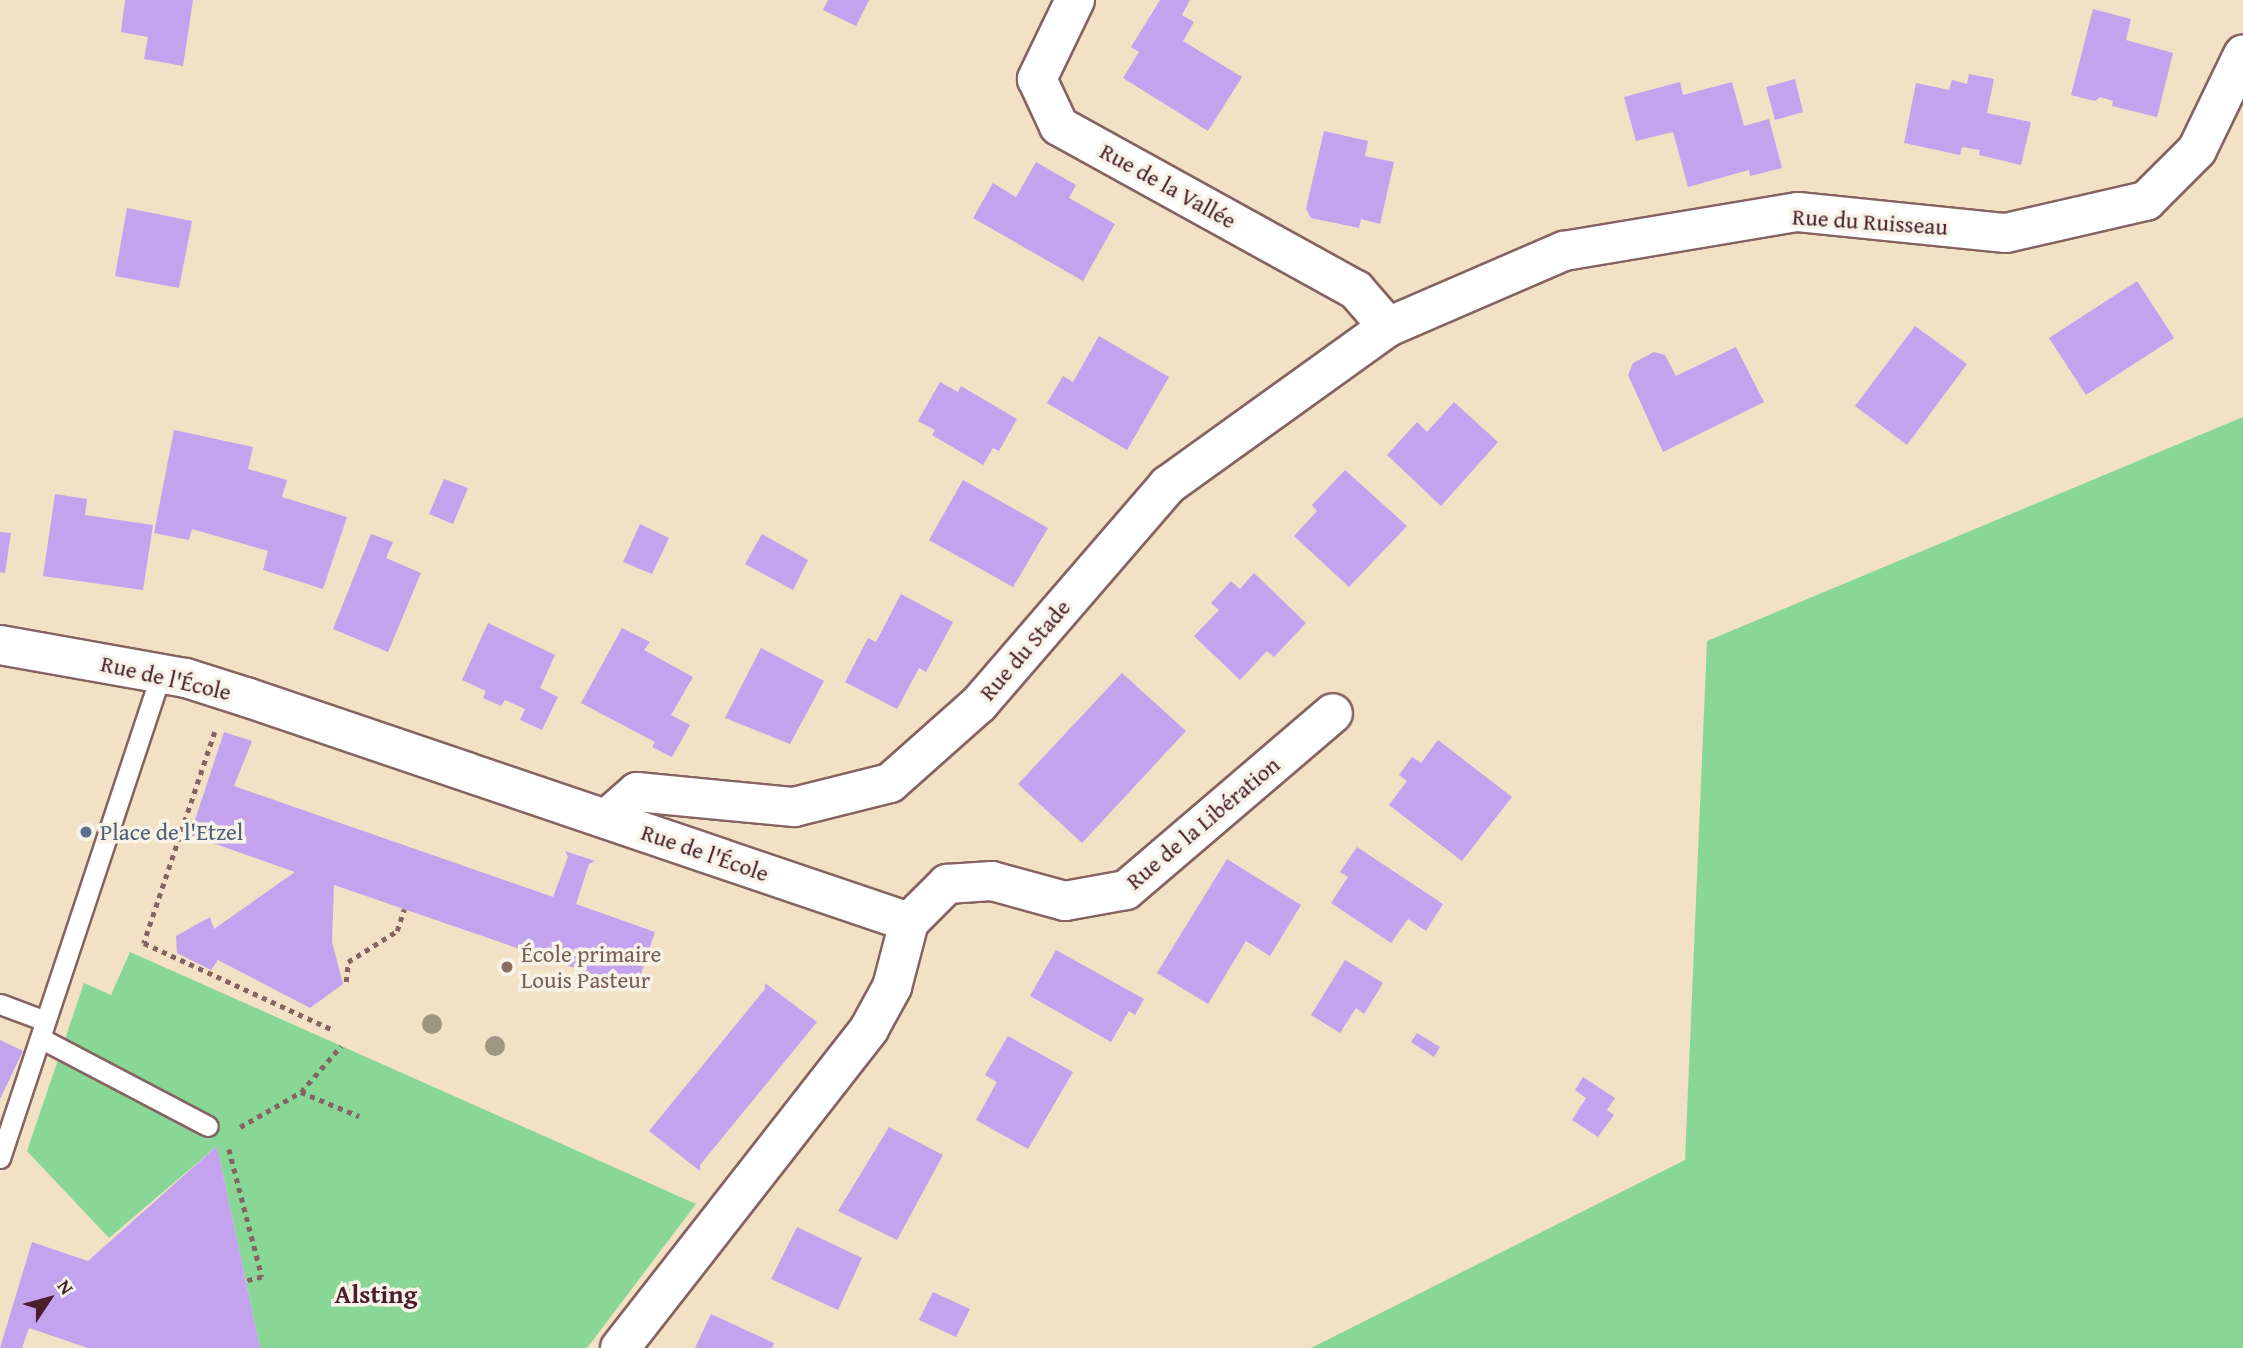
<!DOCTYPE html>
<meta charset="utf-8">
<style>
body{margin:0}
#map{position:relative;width:2243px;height:1348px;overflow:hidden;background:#f2e1c5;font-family:"Gentium Book Plus",serif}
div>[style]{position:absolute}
.green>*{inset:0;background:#88d797}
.building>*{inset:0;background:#c3a3ee}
.path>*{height:4.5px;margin-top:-2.25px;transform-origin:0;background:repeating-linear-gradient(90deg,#856361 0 5px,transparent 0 10px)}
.roads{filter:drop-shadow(2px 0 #856361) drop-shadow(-2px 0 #856361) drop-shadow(0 2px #856361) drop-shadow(0 -2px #856361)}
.service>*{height:19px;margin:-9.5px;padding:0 9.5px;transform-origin:9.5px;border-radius:9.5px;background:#fff}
.minor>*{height:38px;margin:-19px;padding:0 19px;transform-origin:19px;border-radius:19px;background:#fff}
.trees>*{width:20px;height:20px;margin:-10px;border-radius:50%;background:#a09582}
.dots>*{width:19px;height:19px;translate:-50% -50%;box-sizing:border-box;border:4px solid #f7f3e8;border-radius:50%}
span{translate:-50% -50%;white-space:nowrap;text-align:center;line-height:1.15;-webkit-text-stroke:7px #f7f3e8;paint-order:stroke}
.street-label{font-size:23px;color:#4a1f2b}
.service-label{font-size:23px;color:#4e5e75}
.left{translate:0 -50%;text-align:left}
.education-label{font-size:23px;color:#785e54}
.quarter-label{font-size:26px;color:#4a1f2b;font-weight:700}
.north{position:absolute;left:14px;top:1264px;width:70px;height:70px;-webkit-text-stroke:5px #f7f3e8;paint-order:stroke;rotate:54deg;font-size:19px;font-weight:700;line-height:28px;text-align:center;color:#4a1f2b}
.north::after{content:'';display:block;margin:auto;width:24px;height:32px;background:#4a1f2b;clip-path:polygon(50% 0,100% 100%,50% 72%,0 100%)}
</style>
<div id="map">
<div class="green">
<div style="clip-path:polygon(2243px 417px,2243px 1348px,1311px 1348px,1685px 1160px,1707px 641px)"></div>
<div style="clip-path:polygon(130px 952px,562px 1144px,696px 1204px,587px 1348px,260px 1348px,217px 1146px,109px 1238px,27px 1151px,84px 983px,111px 995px)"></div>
</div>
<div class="building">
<div style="clip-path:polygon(125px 0,193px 0,183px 66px,144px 59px,148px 37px,121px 32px)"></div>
<div style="clip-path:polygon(828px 0,869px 0,856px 26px,823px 10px)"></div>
<div style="clip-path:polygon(1160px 0,1190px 0,1182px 15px,1194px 22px,1183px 41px,1242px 77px,1208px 131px,1123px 78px,1139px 52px,1131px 47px)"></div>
<div style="clip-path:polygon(2093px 9px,2131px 19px,2126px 40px,2173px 53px,2157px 117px,2112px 106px,2113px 101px,2100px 97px,2095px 101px,2071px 95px)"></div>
<div style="clip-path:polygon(1969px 74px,1994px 79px,1987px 113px,2031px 122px,2021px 165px,1979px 155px,1980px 150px,1962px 147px,1960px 155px,1904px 143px,1916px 83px,1949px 90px,1952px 80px,1967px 84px)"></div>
<div style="clip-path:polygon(1795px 79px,1803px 112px,1775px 120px,1766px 87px)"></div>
<div style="clip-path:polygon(1680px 82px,1683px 95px,1732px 82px,1744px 126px,1769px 119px,1782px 168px,1750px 176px,1749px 170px,1688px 187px,1673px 132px,1636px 141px,1624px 97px)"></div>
<div style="clip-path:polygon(1324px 131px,1368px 141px,1365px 156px,1394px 162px,1380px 224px,1361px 219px,1359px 228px,1311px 218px,1306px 209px)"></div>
<div style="clip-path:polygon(1036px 162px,1076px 185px,1069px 198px,1115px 224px,1083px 281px,973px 218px,993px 183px,1016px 197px)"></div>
<div style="clip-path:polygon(127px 208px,192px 221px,179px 288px,115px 276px)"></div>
<div style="clip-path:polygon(2137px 281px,2174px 338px,2086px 395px,2049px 338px)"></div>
<div style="clip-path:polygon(1915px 326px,1967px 364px,1907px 445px,1855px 406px)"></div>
<div style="clip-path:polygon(1099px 336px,1169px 377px,1127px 450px,1047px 403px,1063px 376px,1073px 382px)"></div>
<div style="clip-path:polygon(1736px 347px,1764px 402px,1663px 452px,1628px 375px,1633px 363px,1654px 352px,1665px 355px,1676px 376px)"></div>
<div style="clip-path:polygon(940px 382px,958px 392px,961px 386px,1017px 419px,999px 451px,993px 448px,983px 465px,932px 435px,935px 430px,918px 421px)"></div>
<div style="clip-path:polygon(1454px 402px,1498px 442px,1441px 506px,1387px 455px,1417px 422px,1427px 432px)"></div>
<div style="clip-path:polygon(174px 430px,253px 447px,248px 469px,287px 480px,282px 497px,347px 517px,323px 589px,263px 570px,268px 551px,192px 529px,189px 540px,154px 533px)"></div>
<div style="clip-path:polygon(1345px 470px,1407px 526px,1349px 587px,1294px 536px,1317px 511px,1312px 505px)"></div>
<div style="clip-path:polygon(444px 479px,468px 488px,453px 524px,429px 514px)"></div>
<div style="clip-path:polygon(963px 480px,1048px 528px,1013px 587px,929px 540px)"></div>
<div style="clip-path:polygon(55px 494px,87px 499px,85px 515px,153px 525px,143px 590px,43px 576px)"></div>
<div style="clip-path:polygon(640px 524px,669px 538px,652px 574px,623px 562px)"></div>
<div style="clip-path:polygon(0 532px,11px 533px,5px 573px,0 572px)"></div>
<div style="clip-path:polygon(371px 534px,393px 542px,386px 558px,421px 573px,388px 652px,333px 629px)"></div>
<div style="clip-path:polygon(762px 534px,808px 560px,793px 590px,745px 564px)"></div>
<div style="clip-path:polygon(1254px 573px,1306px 623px,1274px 657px,1267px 651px,1240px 680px,1194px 636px,1219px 610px,1211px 603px,1231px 581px,1240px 589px)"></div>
<div style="clip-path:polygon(901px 594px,953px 622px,926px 672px,919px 668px,897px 709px,845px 682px,868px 638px,876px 642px)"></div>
<div style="clip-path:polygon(488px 623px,555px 655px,540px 688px,558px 697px,542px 730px,520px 720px,525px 709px,505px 700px,501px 706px,483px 698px,486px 691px,462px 680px)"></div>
<div style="clip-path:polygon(622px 628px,650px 642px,644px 650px,693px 677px,671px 715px,690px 725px,672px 757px,652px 747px,655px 742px,581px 703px)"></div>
<div style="clip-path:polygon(761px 648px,824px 681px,790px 744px,725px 718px)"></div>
<div style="clip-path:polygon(1122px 673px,1186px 731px,1082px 843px,1018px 784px)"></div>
<div style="clip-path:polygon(224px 732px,252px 741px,234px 786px,553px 897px,568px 857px,565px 851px,595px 861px,589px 864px,576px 904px,655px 932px,636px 989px,334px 885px,332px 942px,343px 984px,310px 1008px,218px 960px,211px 970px,177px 953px,176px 936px,210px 917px,214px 929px,295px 872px,190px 835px)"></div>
<div style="clip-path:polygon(1438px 740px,1512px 797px,1462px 861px,1389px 805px,1407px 781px,1399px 775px,1412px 757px,1421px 763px)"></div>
<div style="clip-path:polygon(1357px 847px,1443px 904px,1426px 931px,1408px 919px,1391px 943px,1331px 903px,1348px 877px,1340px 872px)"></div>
<div style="clip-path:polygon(1227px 859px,1301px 905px,1270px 956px,1246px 941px,1208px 1004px,1157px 973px)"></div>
<div style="clip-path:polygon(1056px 950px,1144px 999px,1135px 1015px,1129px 1011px,1111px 1042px,1030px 996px)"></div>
<div style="clip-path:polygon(1345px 960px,1383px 983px,1364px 1014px,1356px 1008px,1340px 1033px,1311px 1015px)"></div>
<div style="clip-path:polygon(765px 983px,817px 1022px,700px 1165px,700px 1171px,649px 1131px,765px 989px)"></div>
<div style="clip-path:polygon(1417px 1033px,1440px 1047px,1434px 1057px,1411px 1042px)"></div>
<div style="clip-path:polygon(1008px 1036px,1073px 1072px,1028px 1149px,976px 1120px,997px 1082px,985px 1075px)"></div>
<div style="clip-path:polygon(0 1040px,23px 1051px,0 1099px)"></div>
<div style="clip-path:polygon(1583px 1077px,1615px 1098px,1607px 1110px,1614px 1115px,1598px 1137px,1572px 1120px,1586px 1098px,1575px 1090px)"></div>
<div style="clip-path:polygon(889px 1127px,943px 1155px,897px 1240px,838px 1211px)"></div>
<div style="clip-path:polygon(217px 1146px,260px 1348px,88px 1348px,29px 1328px,22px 1348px,0 1348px,32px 1242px,88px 1261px)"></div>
<div style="clip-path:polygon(797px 1227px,862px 1258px,838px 1310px,771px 1279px)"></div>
<div style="clip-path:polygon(933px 1292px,970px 1309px,956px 1337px,919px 1320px)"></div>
<div style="clip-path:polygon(711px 1314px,774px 1343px,772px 1348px,695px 1348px)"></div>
</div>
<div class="path">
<div style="left:215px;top:732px;width:223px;rotate:108.6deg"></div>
<div style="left:144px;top:943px;width:208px;rotate:24.7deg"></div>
<div style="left:346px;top:982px;width:20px;rotate:-84deg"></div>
<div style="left:348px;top:962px;width:58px;rotate:-32.3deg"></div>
<div style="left:397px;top:931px;width:23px;rotate:-72deg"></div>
<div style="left:301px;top:1092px;width:63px;rotate:22.5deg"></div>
<div style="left:240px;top:1127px;width:70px;rotate:-29.8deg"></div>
<div style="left:301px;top:1092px;width:61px;rotate:-49deg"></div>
<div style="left:229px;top:1149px;width:132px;rotate:75.5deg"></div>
<div style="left:262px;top:1277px;width:16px;rotate:166deg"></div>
</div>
<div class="roads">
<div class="service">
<div style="left:0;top:1004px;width:46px;rotate:20.4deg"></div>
<div style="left:42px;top:1039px;width:187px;rotate:27.7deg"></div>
<div style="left:0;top:1158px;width:510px;rotate:-71.6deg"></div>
</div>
<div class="minor">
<div style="left:1075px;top:0;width:88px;rotate:115.7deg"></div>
<div style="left:1037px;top:79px;width:52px;rotate:64.9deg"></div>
<div style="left:1059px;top:126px;width:339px;rotate:28.9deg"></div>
<div style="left:1356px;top:290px;width:49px;rotate:49.1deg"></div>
<div style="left:0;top:645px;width:189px;rotate:10.1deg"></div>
<div style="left:186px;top:678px;width:63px;rotate:17.6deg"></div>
<div style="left:246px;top:697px;width:700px;rotate:18.75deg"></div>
<div style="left:606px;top:819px;width:41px;rotate:-41.1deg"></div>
<div style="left:637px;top:792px;width:158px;rotate:5.5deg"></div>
<div style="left:794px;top:807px;width:99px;rotate:-14deg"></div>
<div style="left:890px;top:783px;width:119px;rotate:-41.6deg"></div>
<div style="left:979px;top:704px;width:289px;rotate:-49.2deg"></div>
<div style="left:1168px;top:485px;width:271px;rotate:-35.7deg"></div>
<div style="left:1388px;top:327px;width:192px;rotate:-23.4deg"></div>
<div style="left:1564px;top:251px;width:237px;rotate:-9.5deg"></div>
<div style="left:1798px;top:212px;width:209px;rotate:5.8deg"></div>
<div style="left:2006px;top:233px;width:144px;rotate:-12.9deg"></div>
<div style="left:2146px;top:201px;width:72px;rotate:-45deg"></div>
<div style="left:2197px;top:150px;width:106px;rotate:-64.2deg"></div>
<div style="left:620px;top:1348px;width:405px;rotate:-52deg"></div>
<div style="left:869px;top:1029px;width:48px;rotate:-61.3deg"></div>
<div style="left:892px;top:987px;width:67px;rotate:-75.3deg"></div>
<div style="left:909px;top:922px;width:54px;rotate:-45deg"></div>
<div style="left:947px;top:884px;width:45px;rotate:-3.8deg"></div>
<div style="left:992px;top:881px;width:76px;rotate:15.3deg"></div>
<div style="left:1065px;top:901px;width:62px;rotate:-10.2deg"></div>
<div style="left:1126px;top:890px;width:272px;rotate:-40.5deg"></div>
</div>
</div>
<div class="trees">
<div style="left:432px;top:1024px"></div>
<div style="left:495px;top:1046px"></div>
</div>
<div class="dots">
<div style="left:86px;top:832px;background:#5c6f8a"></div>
<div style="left:507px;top:967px;background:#8d6e63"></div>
</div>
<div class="street-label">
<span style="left:1168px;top:186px;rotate:29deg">Rue de la Vallée</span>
<span style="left:1870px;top:222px;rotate:4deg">Rue du Ruisseau</span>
<span style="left:1025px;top:650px;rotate:-49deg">Rue du Stade</span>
<span style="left:166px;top:678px;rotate:13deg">Rue de l'École</span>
<span style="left:1203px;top:823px;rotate:-40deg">Rue de la Libération</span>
<span style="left:705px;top:853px;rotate:19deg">Rue de l'École</span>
</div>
<div class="service-label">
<span class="left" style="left:100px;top:832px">Place de l'Etzel</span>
</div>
<div class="education-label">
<span class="left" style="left:521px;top:967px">École primaire<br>Louis Pasteur</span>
</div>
<div class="quarter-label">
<span style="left:376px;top:1294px">Alsting</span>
</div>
<div class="north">N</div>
</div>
